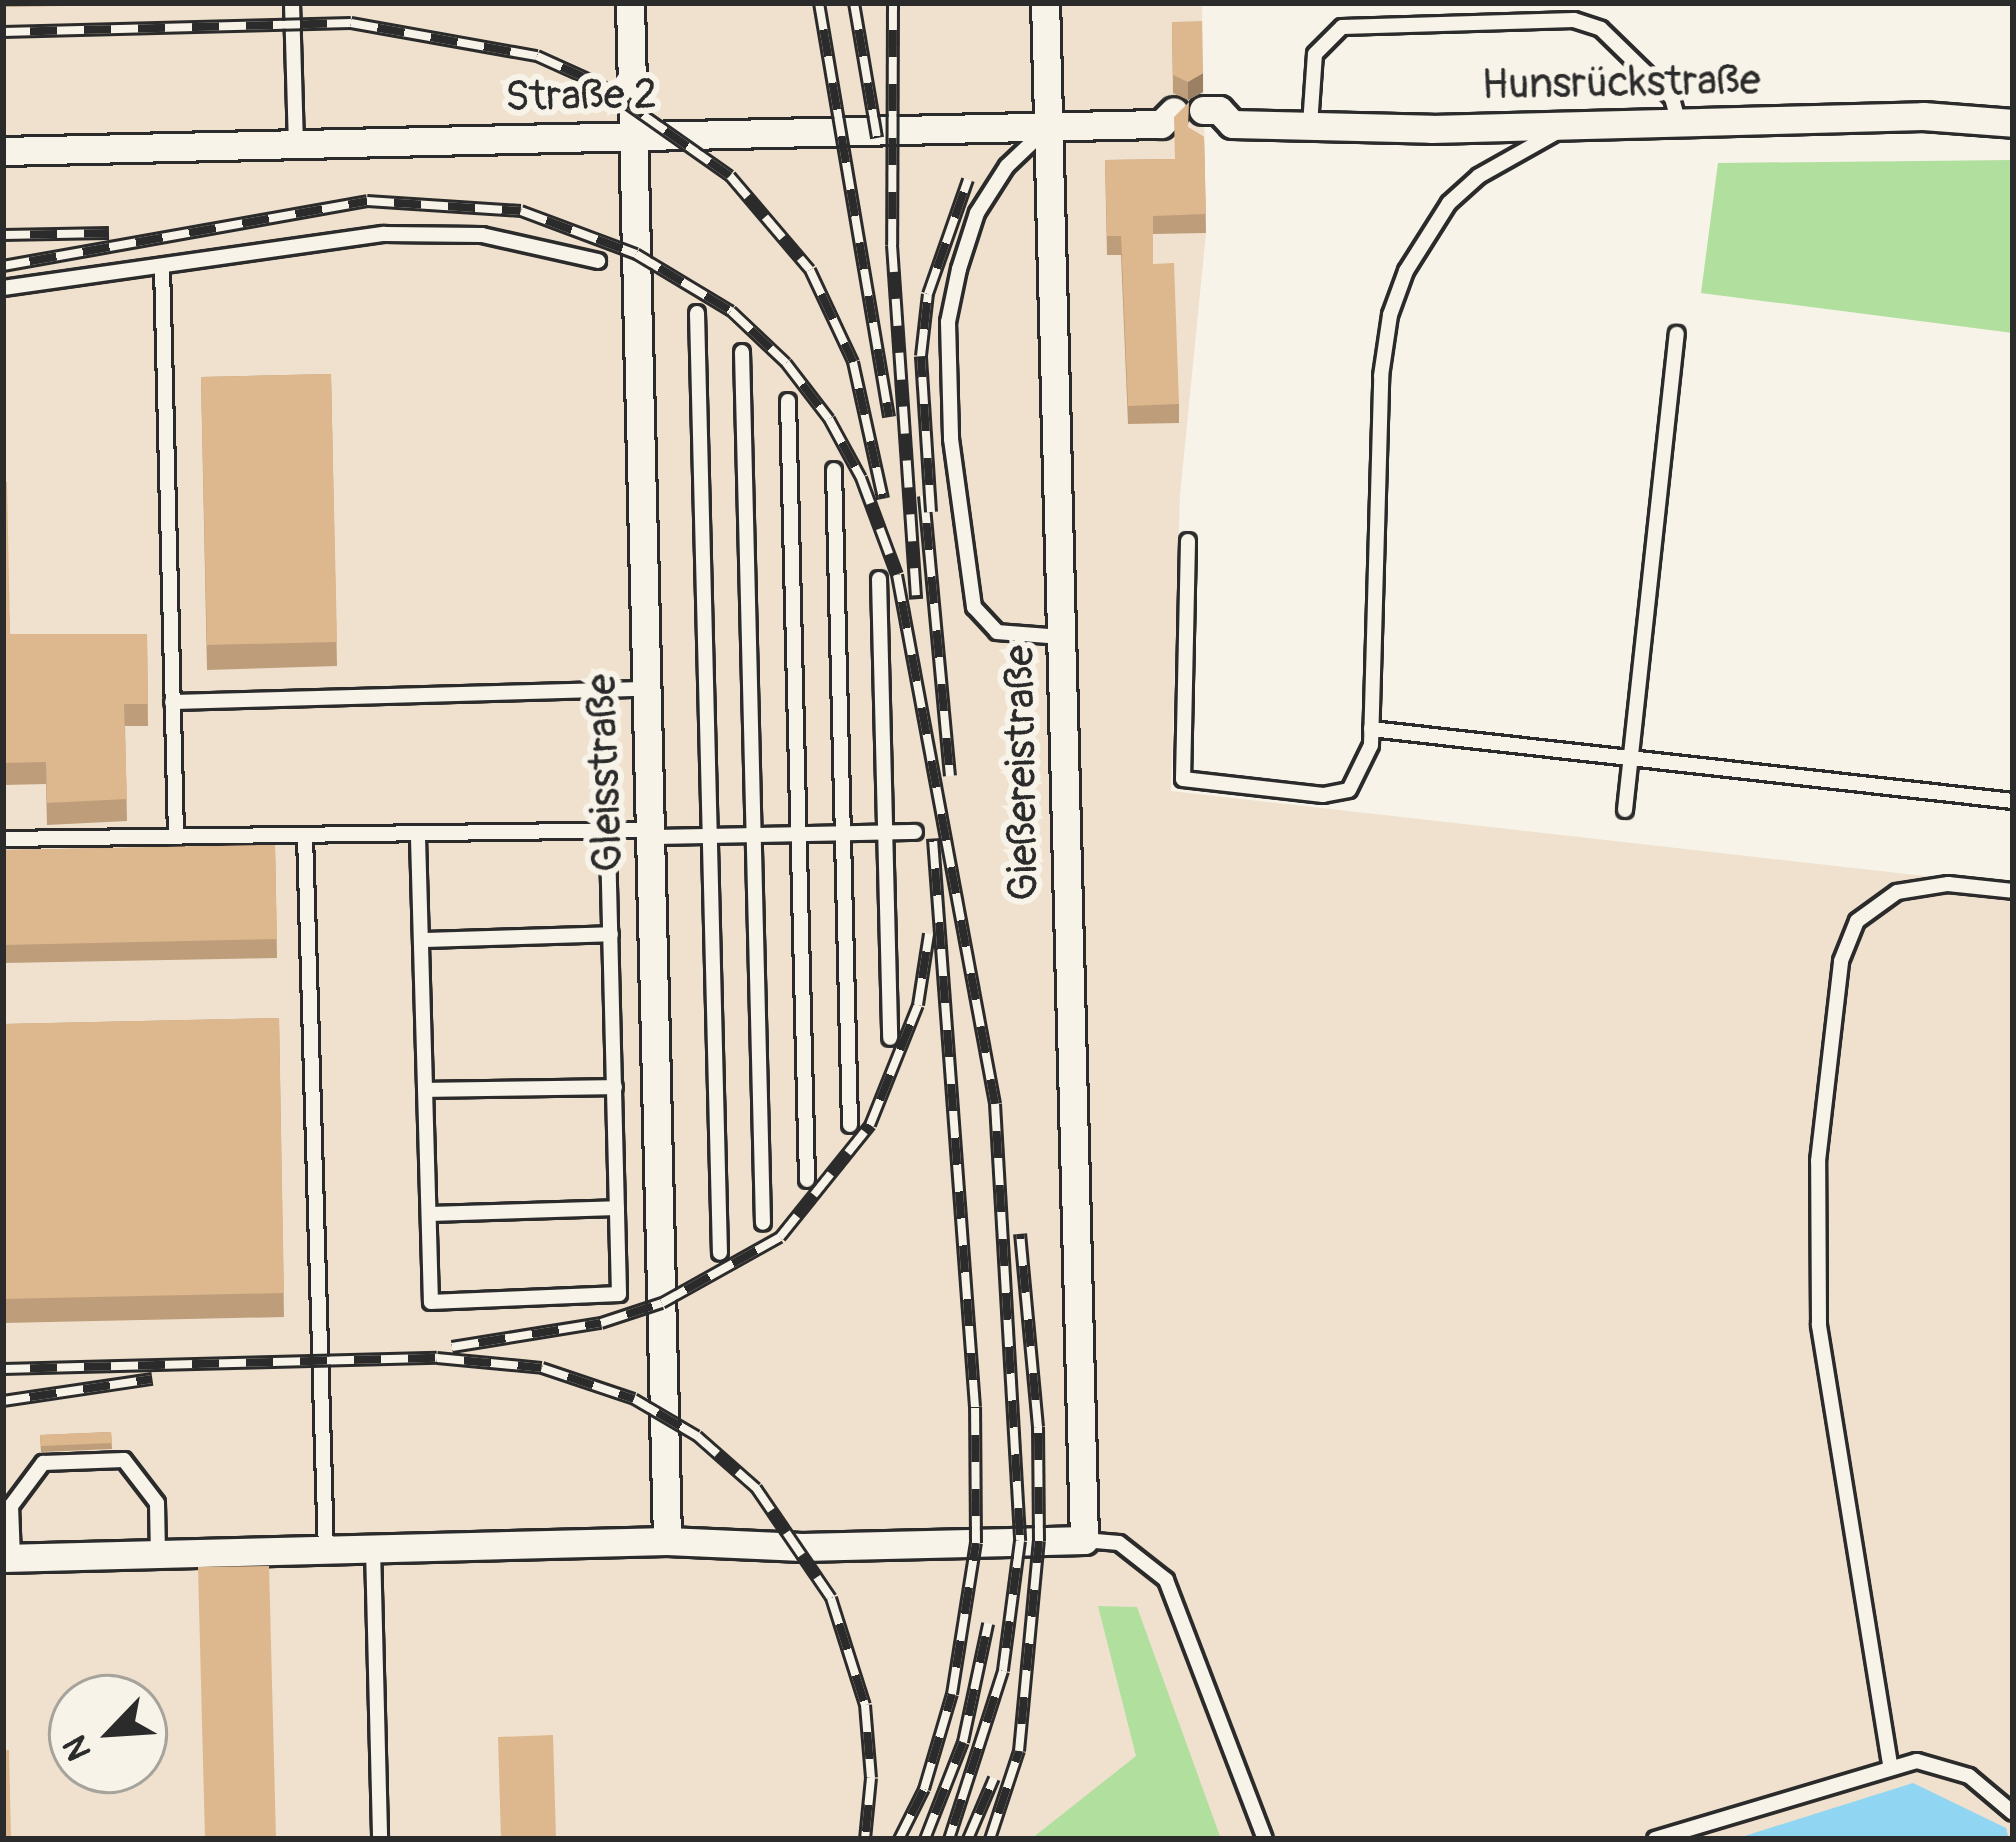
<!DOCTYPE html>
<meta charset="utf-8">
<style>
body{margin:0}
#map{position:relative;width:2016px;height:1842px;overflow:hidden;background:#f7f3e8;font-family:Pangolin,sans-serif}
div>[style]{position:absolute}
.built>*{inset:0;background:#efe1cd}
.green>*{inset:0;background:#b1df9e}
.water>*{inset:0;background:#90d6f2}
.roads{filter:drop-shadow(3px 0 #2b2b2b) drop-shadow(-3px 0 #2b2b2b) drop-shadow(0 3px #2b2b2b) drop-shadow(0 -3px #2b2b2b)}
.service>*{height:14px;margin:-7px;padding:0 7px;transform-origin:7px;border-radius:7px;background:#f7f3e8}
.minor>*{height:27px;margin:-13.5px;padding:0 13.5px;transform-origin:13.5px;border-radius:13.5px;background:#f7f3e8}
.rail>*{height:14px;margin-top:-7px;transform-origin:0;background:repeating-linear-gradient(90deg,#f7f3e8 0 27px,#2b2b2b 0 54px);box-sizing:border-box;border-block:3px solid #2b2b2b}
.wall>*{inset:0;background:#be9d7a}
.shaded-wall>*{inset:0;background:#9b8063}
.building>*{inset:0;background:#ddb78e}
span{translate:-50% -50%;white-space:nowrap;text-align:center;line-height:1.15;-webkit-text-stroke:12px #f7f3e8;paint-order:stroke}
.street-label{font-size:42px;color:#2b2b2b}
.frame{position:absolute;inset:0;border:6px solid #2b2b2b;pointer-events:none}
.north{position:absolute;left:48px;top:1674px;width:120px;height:120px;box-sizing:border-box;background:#f7f3e8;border:3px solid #a5a39c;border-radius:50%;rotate:245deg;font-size:33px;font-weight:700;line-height:48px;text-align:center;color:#2b2b2b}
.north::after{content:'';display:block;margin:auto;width:42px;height:54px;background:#2b2b2b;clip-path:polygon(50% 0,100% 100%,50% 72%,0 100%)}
</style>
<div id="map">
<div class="built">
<div style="clip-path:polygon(evenodd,3px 3px,1202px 3px,1206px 233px,1180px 495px,1171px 791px,2013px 886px,2013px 1839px,3px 1839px,3px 3px,72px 1698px,144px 1698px,144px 1770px,72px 1770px,72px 1698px)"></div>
</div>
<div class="green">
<div style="clip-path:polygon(2013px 160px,2013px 333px,1701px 293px,1718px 163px)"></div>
<div style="clip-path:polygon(1098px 1606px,1137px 1607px,1221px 1839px,1031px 1839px,1136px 1756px)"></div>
</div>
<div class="water">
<div style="clip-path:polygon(1913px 1783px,2006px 1828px,2009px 1839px,1735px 1839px)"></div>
</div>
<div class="roads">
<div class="service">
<div style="left:292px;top:3px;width:141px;rotate:88.4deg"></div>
<div style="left:1310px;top:125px;width:71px;rotate:-86deg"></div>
<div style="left:1315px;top:54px;width:38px;rotate:-45deg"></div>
<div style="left:1342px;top:27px;width:232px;rotate:-1.7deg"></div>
<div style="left:1574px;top:20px;width:28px;rotate:18deg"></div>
<div style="left:1601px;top:29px;width:99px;rotate:44.2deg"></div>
<div style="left:1672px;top:98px;width:28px;rotate:75deg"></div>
<div style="left:1044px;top:131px;width:51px;rotate:136.6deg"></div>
<div style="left:1007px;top:166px;width:56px;rotate:122.6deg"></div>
<div style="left:977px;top:213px;width:59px;rotate:107.8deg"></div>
<div style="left:959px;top:269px;width:54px;rotate:101.7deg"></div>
<div style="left:948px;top:322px;width:117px;rotate:88.5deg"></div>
<div style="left:951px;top:439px;width:170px;rotate:82.2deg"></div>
<div style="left:974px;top:607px;width:34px;rotate:47deg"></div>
<div style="left:997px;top:632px;width:64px;rotate:4.5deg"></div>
<div style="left:162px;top:266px;width:570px;rotate:88.59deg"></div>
<div style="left:3px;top:288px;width:385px;rotate:-8.1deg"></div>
<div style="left:384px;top:234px;width:98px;rotate:0.6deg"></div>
<div style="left:482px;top:235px;width:119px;rotate:12.6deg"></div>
<div style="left:697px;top:313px;width:940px;rotate:88.6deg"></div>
<div style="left:742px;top:352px;width:871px;rotate:88.62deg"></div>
<div style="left:788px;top:401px;width:779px;rotate:88.6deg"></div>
<div style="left:834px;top:470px;width:655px;rotate:88.6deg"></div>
<div style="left:1188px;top:541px;width:238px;rotate:91.2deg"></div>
<div style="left:1183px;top:779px;width:141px;rotate:6.5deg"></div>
<div style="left:1323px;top:795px;width:26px;rotate:-11deg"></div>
<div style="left:1349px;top:790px;width:50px;rotate:-63.9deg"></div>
<div style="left:1371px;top:745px;width:369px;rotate:-88.4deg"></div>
<div style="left:1381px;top:376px;width:62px;rotate:-81.6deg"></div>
<div style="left:1390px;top:315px;width:47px;rotate:-70deg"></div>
<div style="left:1406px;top:271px;width:80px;rotate:-57.7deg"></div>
<div style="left:1449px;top:203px;width:40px;rotate:-42deg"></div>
<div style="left:1479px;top:176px;width:90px;rotate:-29.4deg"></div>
<div style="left:879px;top:579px;width:459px;rotate:88.6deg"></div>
<div style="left:172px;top:702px;width:472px;rotate:-1.6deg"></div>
<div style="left:1371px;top:729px;width:646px;rotate:6.4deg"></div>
<div style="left:1625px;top:810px;width:479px;rotate:-83.8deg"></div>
<div style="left:305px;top:836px;width:714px;rotate:88.32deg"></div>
<div style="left:650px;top:837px;width:265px;rotate:-1.1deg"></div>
<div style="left:418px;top:838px;width:464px;rotate:88.4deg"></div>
<div style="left:431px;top:1302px;width:188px;rotate:-2.4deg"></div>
<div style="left:619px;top:1294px;width:463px;rotate:-91.4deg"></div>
<div style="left:3px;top:839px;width:647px;rotate:-0.8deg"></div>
<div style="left:424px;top:940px;width:187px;rotate:-1.8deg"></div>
<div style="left:426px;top:1090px;width:189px;rotate:-0.9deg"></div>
<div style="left:429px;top:1214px;width:188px;rotate:-1.8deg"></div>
<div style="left:1084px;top:1540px;width:35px;rotate:5deg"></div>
<div style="left:1119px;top:1543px;width:60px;rotate:38.2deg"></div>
<div style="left:1166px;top:1580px;width:277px;rotate:69.1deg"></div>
<div style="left:373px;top:1548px;width:291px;rotate:88.6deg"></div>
<div style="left:13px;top:1558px;width:52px;rotate:-92.2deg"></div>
<div style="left:11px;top:1506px;width:54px;rotate:-53.3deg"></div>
<div style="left:43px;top:1463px;width:81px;rotate:-2.1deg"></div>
<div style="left:124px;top:1460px;width:54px;rotate:52.5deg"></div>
<div style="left:157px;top:1503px;width:51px;rotate:88.9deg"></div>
<div style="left:1890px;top:1764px;width:445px;rotate:-99.2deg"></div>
<div style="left:1819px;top:1325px;width:164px;rotate:-90.3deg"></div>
<div style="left:1818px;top:1161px;width:201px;rotate:-83.4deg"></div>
<div style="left:1841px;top:961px;width:43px;rotate:-68.2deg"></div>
<div style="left:1857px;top:921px;width:49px;rotate:-35.9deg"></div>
<div style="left:1897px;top:892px;width:52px;rotate:-8.9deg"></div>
<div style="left:1948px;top:884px;width:65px;rotate:6.1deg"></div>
<div style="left:1655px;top:1839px;width:273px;rotate:-16.6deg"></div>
<div style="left:1917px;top:1761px;width:54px;rotate:16.1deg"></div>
<div style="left:1969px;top:1776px;width:57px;rotate:40.1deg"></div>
</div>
<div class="minor">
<div style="left:630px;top:3px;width:1538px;rotate:88.62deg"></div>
<div style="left:1203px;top:110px;width:16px"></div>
<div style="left:1219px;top:110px;width:19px;rotate:47deg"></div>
<div style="left:1232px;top:124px;width:199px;rotate:1.4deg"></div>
<div style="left:1431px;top:129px;width:492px;rotate:-1.5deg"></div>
<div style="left:1923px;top:116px;width:90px;rotate:4.4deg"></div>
<div style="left:3px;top:151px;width:1158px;rotate:-1.34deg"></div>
<div style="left:1161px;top:124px;width:18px;rotate:-45deg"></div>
<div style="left:3px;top:1558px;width:664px;rotate:-1.47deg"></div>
<div style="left:667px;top:1541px;width:135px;rotate:2.5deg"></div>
<div style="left:802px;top:1547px;width:282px;rotate:-1.4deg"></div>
<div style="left:1084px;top:1540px;width:1537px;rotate:-91.45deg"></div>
</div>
</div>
<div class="rail">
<div style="left:819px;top:3px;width:420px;rotate:80.4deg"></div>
<div style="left:854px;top:3px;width:137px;rotate:80.3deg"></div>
<div style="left:893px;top:3px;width:242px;rotate:90.2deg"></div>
<div style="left:892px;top:245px;width:355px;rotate:86.1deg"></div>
<div style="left:3px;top:32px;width:348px;rotate:-1.5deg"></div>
<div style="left:351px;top:23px;width:189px;rotate:10.1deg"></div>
<div style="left:537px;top:56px;width:68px;rotate:24.3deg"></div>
<div style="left:599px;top:84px;width:160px;rotate:35.1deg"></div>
<div style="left:730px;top:176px;width:123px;rotate:49.6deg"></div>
<div style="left:810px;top:270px;width:102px;rotate:64.9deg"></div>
<div style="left:853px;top:362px;width:140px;rotate:77.6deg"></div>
<div style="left:3px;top:235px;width:106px;rotate:-1.1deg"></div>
<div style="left:3px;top:266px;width:370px;rotate:-10.1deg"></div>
<div style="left:367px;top:201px;width:154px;rotate:3.7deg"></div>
<div style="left:521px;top:211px;width:123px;rotate:20.5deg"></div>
<div style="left:636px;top:254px;width:111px;rotate:31deg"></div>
<div style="left:731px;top:311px;width:76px;rotate:43.4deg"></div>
<div style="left:786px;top:363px;width:71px;rotate:52.5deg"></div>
<div style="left:829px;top:419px;width:67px;rotate:61.5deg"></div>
<div style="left:861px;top:478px;width:103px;rotate:69.6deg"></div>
<div style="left:897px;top:575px;width:538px;rotate:79.5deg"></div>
<div style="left:995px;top:1104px;width:438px;rotate:86.7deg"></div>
<div style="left:1020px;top:1541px;width:131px;rotate:97.5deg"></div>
<div style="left:1003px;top:1671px;width:176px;rotate:107.8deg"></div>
<div style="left:924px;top:496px;width:281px;rotate:84.7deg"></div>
<div style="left:931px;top:512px;width:156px;rotate:-93.7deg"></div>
<div style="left:921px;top:356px;width:62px;rotate:-83.6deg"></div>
<div style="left:928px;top:294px;width:121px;rotate:-70.7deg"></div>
<div style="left:452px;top:1347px;width:151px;rotate:-9.2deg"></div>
<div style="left:601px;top:1323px;width:64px;rotate:-18.2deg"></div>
<div style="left:662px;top:1303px;width:135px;rotate:-29.2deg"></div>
<div style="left:780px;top:1237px;width:144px;rotate:-51.2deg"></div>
<div style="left:870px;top:1125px;width:129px;rotate:-68.2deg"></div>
<div style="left:918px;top:1005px;width:72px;rotate:-81.2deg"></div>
<div style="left:3px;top:1369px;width:434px;rotate:-1.5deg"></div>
<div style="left:437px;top:1358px;width:105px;rotate:5.4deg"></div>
<div style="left:542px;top:1368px;width:97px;rotate:18.6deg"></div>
<div style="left:634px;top:1399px;width:73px;rotate:30.4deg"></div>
<div style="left:697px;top:1436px;width:79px;rotate:41.4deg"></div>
<div style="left:756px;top:1488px;width:133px;rotate:55.7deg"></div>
<div style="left:831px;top:1598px;width:112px;rotate:72.4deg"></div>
<div style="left:865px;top:1705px;width:73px;rotate:85.3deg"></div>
<div style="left:871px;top:1778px;width:61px;rotate:95.6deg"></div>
<div style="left:3px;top:1401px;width:151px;rotate:-8.4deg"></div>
<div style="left:899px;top:1839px;width:56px;rotate:-63.4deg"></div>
<div style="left:924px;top:1789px;width:99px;rotate:-73.6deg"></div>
<div style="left:952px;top:1694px;width:153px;rotate:-81deg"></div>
<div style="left:976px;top:1543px;width:136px;rotate:-90.4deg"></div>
<div style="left:975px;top:1407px;width:570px;rotate:-94.23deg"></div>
<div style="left:925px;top:1839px;width:104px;rotate:-68.6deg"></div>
<div style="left:963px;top:1742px;width:121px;rotate:-78deg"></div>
<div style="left:968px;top:1839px;width:66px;rotate:-66.9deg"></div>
<div style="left:990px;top:1839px;width:93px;rotate:-71.8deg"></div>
<div style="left:1019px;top:1751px;width:211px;rotate:-84.6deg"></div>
<div style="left:1039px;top:1541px;width:114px;rotate:-90.5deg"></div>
<div style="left:1038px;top:1427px;width:194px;rotate:-95.3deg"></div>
</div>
<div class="wall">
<div style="clip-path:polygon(3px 3px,231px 3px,3px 7px)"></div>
<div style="clip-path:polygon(1172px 22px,1203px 92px,1188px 100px,1173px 93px)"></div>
<div style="clip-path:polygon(1189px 128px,1204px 137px,1206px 233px,1153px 234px,1153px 264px,1179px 404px,1179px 423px,1128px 424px,1121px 255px,1107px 255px,1105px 160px,1175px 159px)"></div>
<div style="clip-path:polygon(331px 374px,337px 666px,207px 670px,201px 377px)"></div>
<div style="clip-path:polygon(3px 482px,10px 634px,147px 634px,148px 726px,125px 726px,127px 821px,47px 825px,46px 784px,3px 785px)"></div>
<div style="clip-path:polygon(275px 845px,277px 958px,3px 963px,3px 850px)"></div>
<div style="clip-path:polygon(279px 1018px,284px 1317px,3px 1323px,3px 1024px)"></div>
<div style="clip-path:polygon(111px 1432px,112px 1449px,41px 1452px,40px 1435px)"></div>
</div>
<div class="shaded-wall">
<div style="clip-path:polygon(1203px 73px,1203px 92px,1188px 100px,1188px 82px)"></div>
</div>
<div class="building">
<div style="clip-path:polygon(1202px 21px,1203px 73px,1188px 82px,1173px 75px,1172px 22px)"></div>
<div style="clip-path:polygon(1189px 102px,1188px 127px,1204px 137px,1206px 214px,1153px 216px,1153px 264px,1174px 263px,1179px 404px,1128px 406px,1121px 236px,1107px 236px,1105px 160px,1175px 159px,1174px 117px)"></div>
<div style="clip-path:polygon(331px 374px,337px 642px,207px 645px,201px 377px)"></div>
<div style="clip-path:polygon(3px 482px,7px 482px,10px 634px,147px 634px,148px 704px,124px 704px,127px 799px,47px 803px,46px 762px,3px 763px)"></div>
<div style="clip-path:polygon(275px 845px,277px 939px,3px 945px,3px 850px)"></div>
<div style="clip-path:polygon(279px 1018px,284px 1293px,3px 1299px,3px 1024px)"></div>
<div style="clip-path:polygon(111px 1432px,112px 1443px,41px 1446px,40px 1435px)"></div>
<div style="clip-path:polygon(269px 1566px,276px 1839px,205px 1839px,198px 1567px)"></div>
<div style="clip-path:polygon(553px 1735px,556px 1839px,501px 1839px,498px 1737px)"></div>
<div style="clip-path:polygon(3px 1750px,9px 1750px,11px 1839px,3px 1839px)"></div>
</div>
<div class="street-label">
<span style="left:1621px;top:83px;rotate:-1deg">Hunsrückstraße</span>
<span style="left:581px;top:96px;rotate:-1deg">Straße 2</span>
<span style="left:605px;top:773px;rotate:-92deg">Gleisstraße</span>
<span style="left:1022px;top:773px;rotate:-91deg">Gießereistraße</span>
</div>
<div class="frame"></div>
<div class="north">N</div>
</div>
